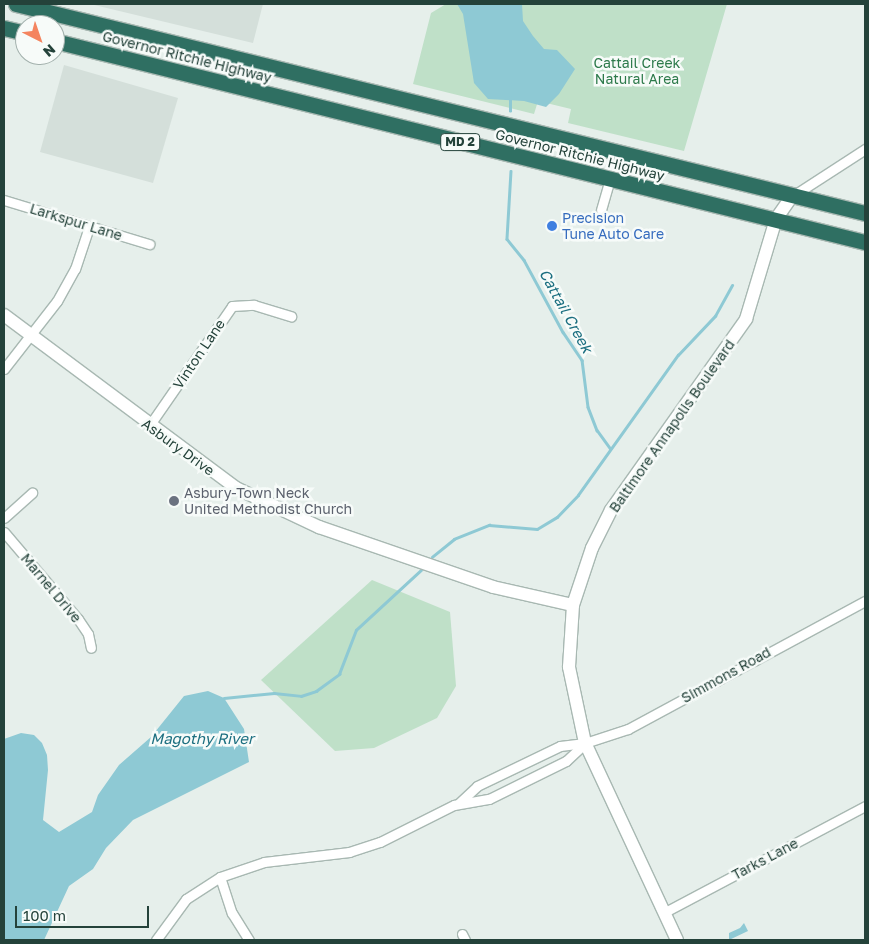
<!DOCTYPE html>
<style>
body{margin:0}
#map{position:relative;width:869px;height:944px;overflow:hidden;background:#e6efeb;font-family:"Golos Text",sans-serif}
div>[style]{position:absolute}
.built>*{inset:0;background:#d4dfda}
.green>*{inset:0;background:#bfe0c8}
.water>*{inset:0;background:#8ec9d4}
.stream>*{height:2.5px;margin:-1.25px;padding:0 1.25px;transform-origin:1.25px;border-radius:1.25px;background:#8ec9d4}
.roads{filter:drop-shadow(1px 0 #a8b8b2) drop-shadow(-1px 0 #a8b8b2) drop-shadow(0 1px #a8b8b2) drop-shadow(0 -1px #a8b8b2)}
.street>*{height:9px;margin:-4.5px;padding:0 4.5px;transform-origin:4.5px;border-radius:4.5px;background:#fff}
.secondary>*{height:12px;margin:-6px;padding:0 6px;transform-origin:6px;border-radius:6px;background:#fff}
.highway>*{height:15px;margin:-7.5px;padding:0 7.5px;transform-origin:7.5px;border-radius:7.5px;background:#2f6f62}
.dots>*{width:14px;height:14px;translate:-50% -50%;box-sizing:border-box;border:2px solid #f7fbf9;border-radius:50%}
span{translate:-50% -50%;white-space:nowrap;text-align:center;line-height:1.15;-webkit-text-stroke:5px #f7fbf9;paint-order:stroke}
.shield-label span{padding:1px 4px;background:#f7fbf9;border:1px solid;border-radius:4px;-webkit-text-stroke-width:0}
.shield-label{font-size:12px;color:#24423a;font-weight:700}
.street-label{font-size:14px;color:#24423a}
.park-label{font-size:14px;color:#2d7a4b}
.shop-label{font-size:14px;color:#366cbe}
.left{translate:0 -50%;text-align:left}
.worship-label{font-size:14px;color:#5b616d}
.water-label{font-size:15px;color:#1c6f80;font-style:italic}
.frame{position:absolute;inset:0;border:5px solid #24423a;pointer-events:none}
.north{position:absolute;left:15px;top:15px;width:50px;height:50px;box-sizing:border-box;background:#f7fbf9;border:1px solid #a3b1ad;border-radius:50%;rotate:139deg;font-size:14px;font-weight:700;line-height:20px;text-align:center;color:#24423a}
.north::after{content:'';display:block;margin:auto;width:18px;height:22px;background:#f4845f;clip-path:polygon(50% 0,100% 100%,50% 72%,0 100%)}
.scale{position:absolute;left:15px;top:906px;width:134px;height:22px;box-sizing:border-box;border:2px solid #24423a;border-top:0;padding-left:6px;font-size:15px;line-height:18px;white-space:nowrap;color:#24423a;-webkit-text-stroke:4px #f7fbf9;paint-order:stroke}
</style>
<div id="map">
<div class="built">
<div style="clip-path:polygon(90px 4px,263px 4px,253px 43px)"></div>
<div style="clip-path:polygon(64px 65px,178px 98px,153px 183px,40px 152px)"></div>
</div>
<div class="green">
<div style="clip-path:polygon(446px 4px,727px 4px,684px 151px,568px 123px,571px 109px,538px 101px,534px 114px,413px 84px,431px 13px)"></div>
<div style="clip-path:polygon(372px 580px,450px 612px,456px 686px,437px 718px,374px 748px,335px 751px,261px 680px)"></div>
</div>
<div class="water">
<div style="clip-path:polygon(457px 4px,522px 4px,523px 21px,533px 36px,544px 49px,557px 50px,575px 69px,559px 94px,546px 107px,524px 101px,488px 99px,474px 83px,463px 14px)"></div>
<div style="clip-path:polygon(208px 691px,224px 698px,244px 729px,249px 762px,133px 820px,106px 848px,93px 869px,69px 886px,44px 940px,4px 940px,4px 739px,21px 733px,34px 735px,42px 743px,47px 755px,48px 770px,43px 820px,59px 832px,92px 812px,98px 795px,119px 765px,151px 737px,184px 696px)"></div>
<div style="clip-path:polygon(744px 923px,748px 931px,729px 940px,729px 933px,740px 928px)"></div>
</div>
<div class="stream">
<div style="left:510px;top:111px;width:14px;rotate:-90deg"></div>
<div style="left:511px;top:171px;width:68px;rotate:93.4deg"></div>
<div style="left:507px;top:239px;width:27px;rotate:51deg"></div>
<div style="left:524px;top:260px;width:82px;rotate:61.6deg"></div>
<div style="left:563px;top:332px;width:34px;rotate:56deg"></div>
<div style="left:582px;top:360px;width:47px;rotate:82.7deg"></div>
<div style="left:588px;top:407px;width:25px;rotate:69deg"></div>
<div style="left:597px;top:430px;width:22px;rotate:54deg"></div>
<div style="left:432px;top:557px;width:28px;rotate:-39deg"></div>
<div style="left:454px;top:539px;width:38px;rotate:-22deg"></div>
<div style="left:489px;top:525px;width:48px;rotate:4.8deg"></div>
<div style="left:537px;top:529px;width:23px;rotate:-31deg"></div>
<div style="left:557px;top:517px;width:30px;rotate:-46deg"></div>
<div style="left:578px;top:495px;width:172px;rotate:-54.5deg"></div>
<div style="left:678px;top:355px;width:54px;rotate:-46.5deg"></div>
<div style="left:715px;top:316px;width:35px;rotate:-61deg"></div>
<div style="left:224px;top:698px;width:50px;rotate:-5.7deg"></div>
<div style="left:274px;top:693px;width:27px;rotate:6deg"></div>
<div style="left:301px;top:696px;width:16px;rotate:-18deg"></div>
<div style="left:316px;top:691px;width:29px;rotate:-36deg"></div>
<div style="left:339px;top:674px;width:47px;rotate:-68.9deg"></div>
<div style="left:356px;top:630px;width:88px;rotate:-42.7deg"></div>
</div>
<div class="roads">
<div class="street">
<div style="left:794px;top:195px;width:85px;rotate:-32.9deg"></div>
<div style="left:4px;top:200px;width:152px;rotate:16.9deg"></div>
<div style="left:601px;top:210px;width:32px;rotate:-74deg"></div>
<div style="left:4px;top:369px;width:86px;rotate:-52.1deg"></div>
<div style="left:57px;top:301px;width:37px;rotate:-61deg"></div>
<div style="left:75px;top:269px;width:44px;rotate:-71.6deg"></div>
<div style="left:149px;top:426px;width:146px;rotate:-55.3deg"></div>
<div style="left:232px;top:306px;width:22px;rotate:-3deg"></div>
<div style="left:254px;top:305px;width:39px;rotate:17deg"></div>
<div style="left:4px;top:518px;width:38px;rotate:-42deg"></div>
<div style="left:4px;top:532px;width:114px;rotate:49.6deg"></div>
<div style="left:78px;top:619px;width:18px;rotate:56deg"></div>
<div style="left:88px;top:634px;width:14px;rotate:78deg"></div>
<div style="left:458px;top:804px;width:26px;rotate:-43deg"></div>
<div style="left:477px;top:786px;width:92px;rotate:-25.7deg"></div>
<div style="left:560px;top:746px;width:25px;rotate:-7deg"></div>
<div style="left:585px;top:743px;width:45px;rotate:-18deg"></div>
<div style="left:628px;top:729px;width:269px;rotate:-28.4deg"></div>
<div style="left:220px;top:877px;width:38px;rotate:72deg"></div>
<div style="left:232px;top:913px;width:32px;rotate:58deg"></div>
<div style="left:665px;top:912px;width:226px;rotate:-27.9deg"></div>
<div style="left:462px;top:934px;width:7px;rotate:63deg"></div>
<div style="left:156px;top:940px;width:51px;rotate:-53.8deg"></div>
<div style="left:186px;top:899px;width:40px;rotate:-32.9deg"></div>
<div style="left:220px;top:877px;width:46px;rotate:-18.8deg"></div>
<div style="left:264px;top:862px;width:86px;rotate:-6.7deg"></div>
<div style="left:349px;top:852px;width:33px;rotate:-18deg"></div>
<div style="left:380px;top:842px;width:83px;rotate:-26.6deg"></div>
<div style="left:454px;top:805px;width:36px;rotate:-10deg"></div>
<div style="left:489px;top:799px;width:86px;rotate:-26.3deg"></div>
<div style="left:566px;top:761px;width:26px;rotate:-43deg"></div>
</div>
<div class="secondary">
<div style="left:4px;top:315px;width:289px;rotate:36.7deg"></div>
<div style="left:236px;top:488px;width:92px;rotate:25.2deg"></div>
<div style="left:319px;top:527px;width:184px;rotate:19deg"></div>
<div style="left:493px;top:587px;width:82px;rotate:12.7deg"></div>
<div style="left:677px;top:940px;width:217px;rotate:-115deg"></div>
<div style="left:585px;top:743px;width:78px;rotate:-101.9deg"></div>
<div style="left:569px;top:667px;width:62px;rotate:-86.3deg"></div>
<div style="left:573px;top:605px;width:60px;rotate:-71.6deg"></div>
<div style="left:592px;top:548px;width:42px;rotate:-63.4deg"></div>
<div style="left:611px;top:510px;width:234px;rotate:-54.7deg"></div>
<div style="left:746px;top:319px;width:104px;rotate:-73.3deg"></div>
<div style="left:776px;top:219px;width:29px;rotate:-55deg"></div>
</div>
<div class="highway">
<div style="left:16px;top:4px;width:874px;rotate:13.83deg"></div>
<div style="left:4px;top:28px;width:22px;rotate:13deg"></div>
<div style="left:55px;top:41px;width:835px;rotate:13.94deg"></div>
</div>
</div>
<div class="dots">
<div style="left:552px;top:226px;background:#3f7fe0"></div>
<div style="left:174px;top:501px;background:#6b7280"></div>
</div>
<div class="shield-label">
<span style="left:460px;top:142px">MD 2</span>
</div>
<div class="street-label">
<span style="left:187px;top:57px;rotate:14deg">Governor Ritchie Highway</span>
<span style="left:580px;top:155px;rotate:14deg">Governor Ritchie Highway</span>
<span style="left:76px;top:222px;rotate:17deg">Larkspur Lane</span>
<span style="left:199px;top:354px;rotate:-56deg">Vinton Lane</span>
<span style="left:672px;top:426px;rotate:-55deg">Baltimore Annapolis Boulevard</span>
<span style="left:178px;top:447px;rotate:36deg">Asbury Drive</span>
<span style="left:51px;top:588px;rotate:50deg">Marnel Drive</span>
<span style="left:726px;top:675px;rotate:-29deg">Simmons Road</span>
<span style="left:765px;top:859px;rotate:-28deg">Tarks Lane</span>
</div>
<div class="park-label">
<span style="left:637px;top:71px">Cattail Creek<br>Natural Area</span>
</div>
<div class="shop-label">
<span class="left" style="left:562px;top:226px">Precision<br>Tune Auto Care</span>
</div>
<div class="worship-label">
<span class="left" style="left:184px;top:501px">Asbury-Town Neck<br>United Methodist Church</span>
</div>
<div class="water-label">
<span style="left:566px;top:311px;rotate:61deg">Cattail Creek</span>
<span style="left:202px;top:739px">Magothy River</span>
</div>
<div class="frame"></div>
<div class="north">N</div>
<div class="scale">100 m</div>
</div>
